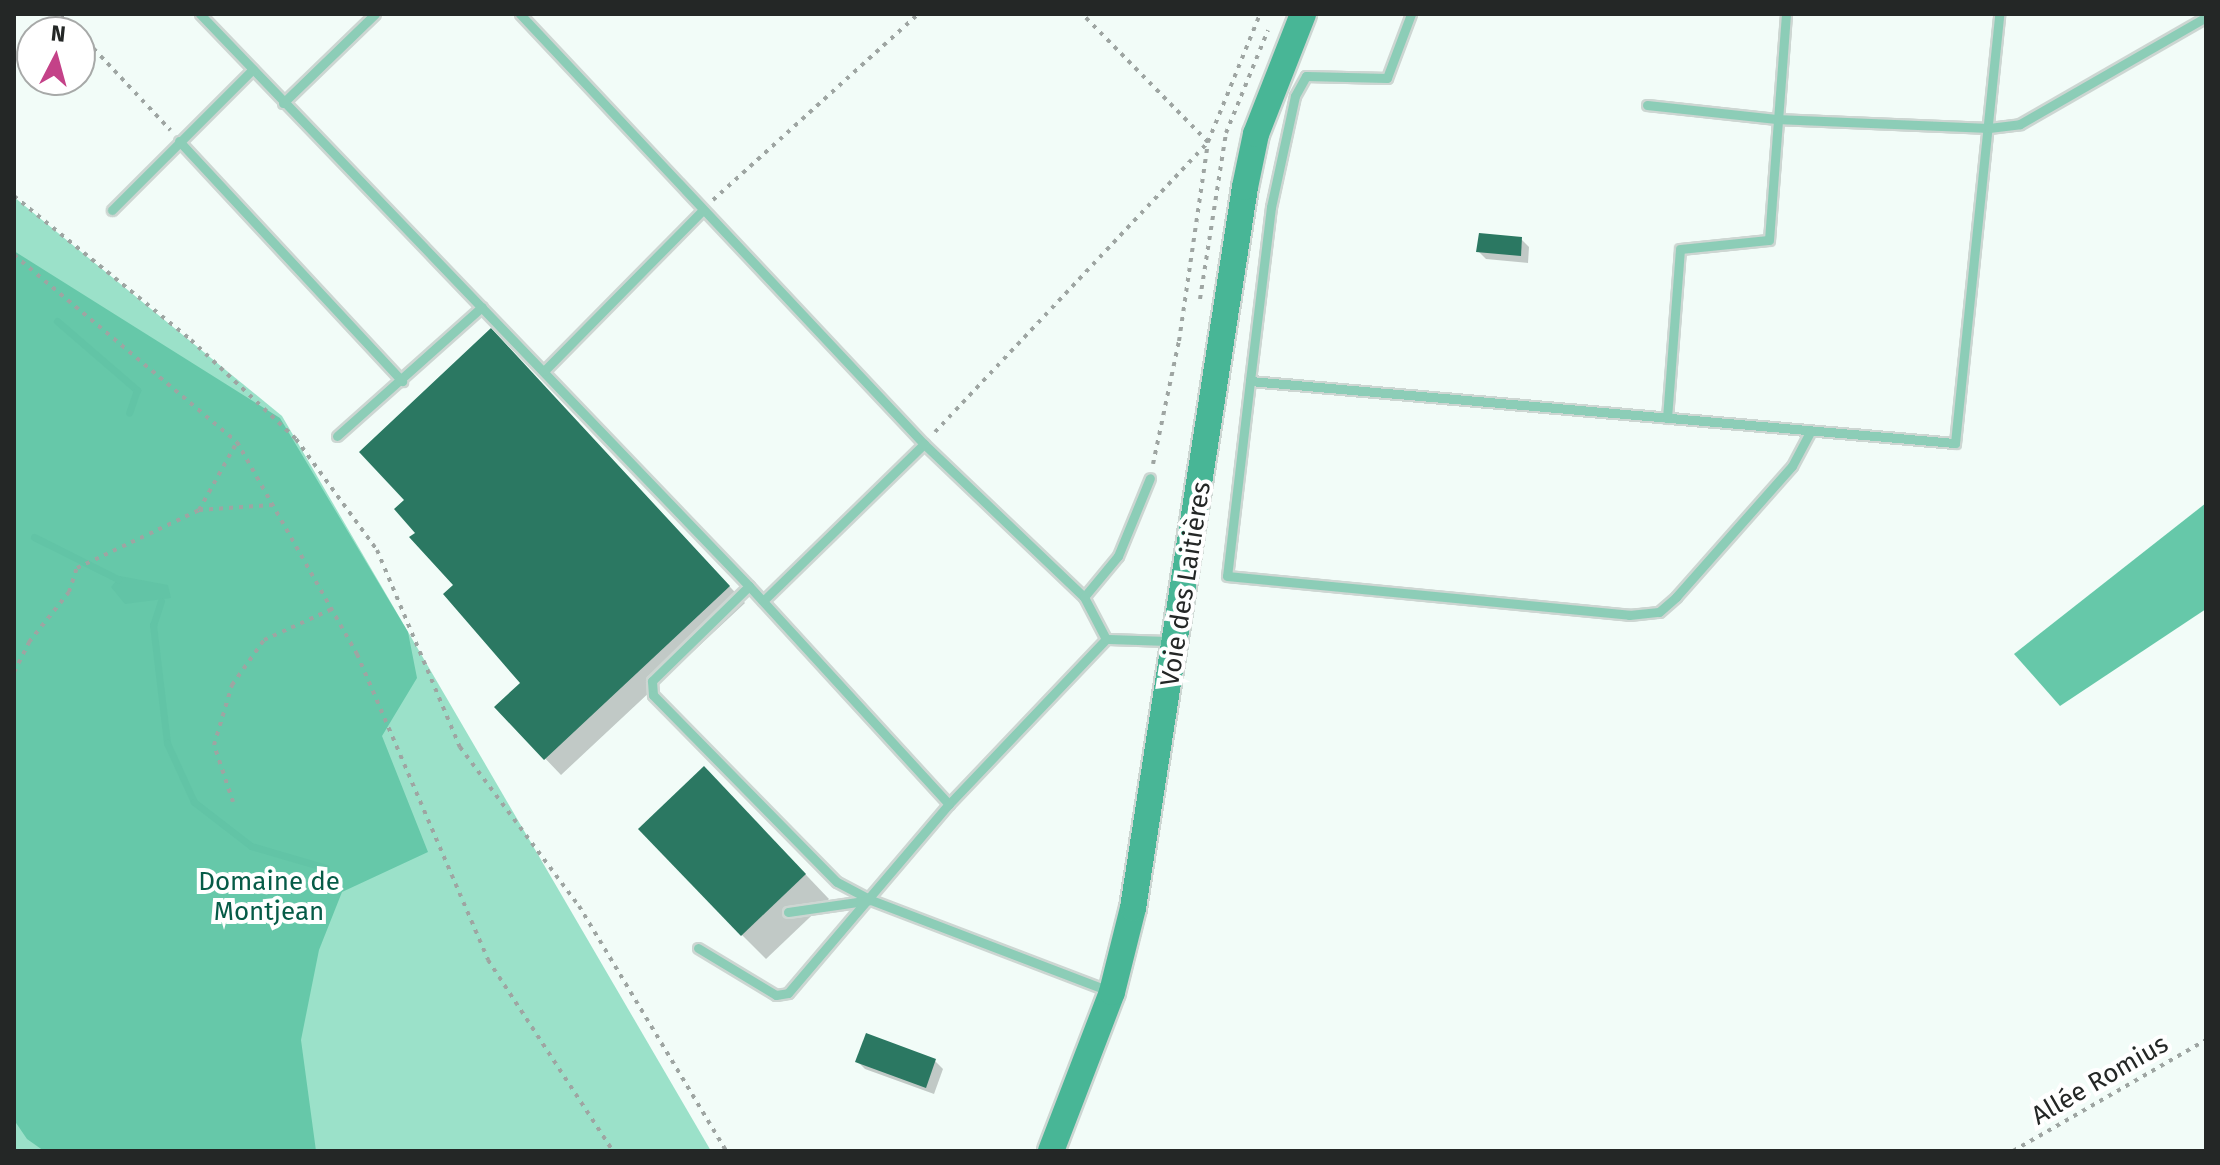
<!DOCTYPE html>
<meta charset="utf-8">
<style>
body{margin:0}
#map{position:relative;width:2220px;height:1165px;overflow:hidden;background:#f2fcf8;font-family:"Fira Sans",sans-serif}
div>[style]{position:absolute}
.green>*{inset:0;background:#9be1c9}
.forest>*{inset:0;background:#66c8a9}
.water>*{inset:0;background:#62c4a6}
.shadow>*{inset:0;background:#0003}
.stream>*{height:7px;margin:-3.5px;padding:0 3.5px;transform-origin:3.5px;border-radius:3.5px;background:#62c4a6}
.building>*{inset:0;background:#2b7862}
.path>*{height:4px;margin-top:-2px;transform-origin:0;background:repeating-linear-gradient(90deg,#9ea5a2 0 4px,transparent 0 10px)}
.roads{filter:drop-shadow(2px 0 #cdd6d2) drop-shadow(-2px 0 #cdd6d2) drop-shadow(0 2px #cdd6d2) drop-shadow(0 -2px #cdd6d2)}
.lane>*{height:9px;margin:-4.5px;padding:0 4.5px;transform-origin:4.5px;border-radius:4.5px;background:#8ccdb7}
.secondary>*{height:26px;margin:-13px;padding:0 13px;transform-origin:13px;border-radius:13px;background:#48b696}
span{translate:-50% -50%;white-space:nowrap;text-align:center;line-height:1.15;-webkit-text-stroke:8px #fff;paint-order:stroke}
.street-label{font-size:26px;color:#242726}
.park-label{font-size:26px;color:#065b47}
.frame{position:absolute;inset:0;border:16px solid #242726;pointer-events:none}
.north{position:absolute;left:16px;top:16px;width:80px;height:80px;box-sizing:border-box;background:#fff;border:2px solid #a7a9a8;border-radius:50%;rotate:6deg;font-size:22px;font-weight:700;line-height:32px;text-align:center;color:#242726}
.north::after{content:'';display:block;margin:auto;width:28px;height:36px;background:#c44288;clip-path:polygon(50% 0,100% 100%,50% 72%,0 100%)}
</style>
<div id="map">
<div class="green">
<div style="clip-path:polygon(14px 197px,282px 416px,711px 1151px,14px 1151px)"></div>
</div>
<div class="forest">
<div style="clip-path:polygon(14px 251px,280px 418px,408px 632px,417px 678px,382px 736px,428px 852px,342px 892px,319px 950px,301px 1040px,316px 1151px,44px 1151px,27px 1139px,14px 1120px)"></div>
<div style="clip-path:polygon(2206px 503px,2206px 609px,2060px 706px,2014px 654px)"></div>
</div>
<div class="water">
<div style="clip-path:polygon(120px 576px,168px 585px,171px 598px,125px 604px,111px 587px)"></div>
</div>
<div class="shadow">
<div style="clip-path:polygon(1521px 239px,1529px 247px,1528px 263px,1486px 259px,1478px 251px)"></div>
<div style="clip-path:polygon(508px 348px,745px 603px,561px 775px,496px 707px,522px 683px,407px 500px)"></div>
<div style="clip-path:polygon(728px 793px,829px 899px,766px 959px,742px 935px)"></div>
<div style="clip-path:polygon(857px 1061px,935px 1061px,943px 1069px,934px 1094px,865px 1069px)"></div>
</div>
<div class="stream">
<div style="left:57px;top:321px;width:106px;rotate:40.8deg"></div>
<div style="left:137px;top:390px;width:24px;rotate:109deg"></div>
<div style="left:34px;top:537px;width:94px;rotate:26.6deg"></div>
<div style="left:161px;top:601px;width:25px;rotate:108deg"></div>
<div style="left:153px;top:625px;width:119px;rotate:83.2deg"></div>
<div style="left:167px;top:743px;width:65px;rotate:65.4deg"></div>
<div style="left:194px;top:802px;width:72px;rotate:37.7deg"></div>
<div style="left:251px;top:846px;width:78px;rotate:16.3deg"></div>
</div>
<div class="building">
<div style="clip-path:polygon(1479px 233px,1522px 237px,1521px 256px,1476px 252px)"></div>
<div style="clip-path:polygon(491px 328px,730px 586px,544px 760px,494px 707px,520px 683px,443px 594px,453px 585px,409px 537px,415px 533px,394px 509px,404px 500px,359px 452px)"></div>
<div style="clip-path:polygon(704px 766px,806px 874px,741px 936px,638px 829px)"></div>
<div style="clip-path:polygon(866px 1033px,936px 1059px,926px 1088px,855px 1062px)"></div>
</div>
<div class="path">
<div style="left:61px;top:14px;width:25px;rotate:47deg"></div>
<div style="left:80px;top:34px;width:132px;rotate:46.8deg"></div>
<div style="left:14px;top:196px;width:228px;rotate:39.1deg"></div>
<div style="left:191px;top:340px;width:144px;rotate:43.3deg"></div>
<div style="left:296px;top:439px;width:137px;rotate:53.9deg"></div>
<div style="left:377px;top:550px;width:214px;rotate:67.2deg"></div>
<div style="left:460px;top:747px;width:199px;rotate:53.2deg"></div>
<div style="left:579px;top:906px;width:286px;rotate:59deg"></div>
<div style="left:713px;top:200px;width:277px;rotate:-42.2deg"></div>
<div style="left:14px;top:255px;width:291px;rotate:40deg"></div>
<div style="left:237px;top:442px;width:244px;rotate:60.5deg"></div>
<div style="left:357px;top:654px;width:333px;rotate:66.8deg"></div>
<div style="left:488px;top:960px;width:228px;rotate:56.8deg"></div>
<div style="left:1200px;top:299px;width:168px;rotate:-81.1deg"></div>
<div style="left:1226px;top:133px;width:111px;rotate:-67.8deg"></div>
<div style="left:935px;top:432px;width:398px;rotate:-46.7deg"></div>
<div style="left:1208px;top:142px;width:180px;rotate:-134.5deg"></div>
<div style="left:1153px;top:464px;width:126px;rotate:-78.1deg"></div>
<div style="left:1179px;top:341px;width:201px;rotate:-81.7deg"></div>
<div style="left:1208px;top:142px;width:138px;rotate:-67.9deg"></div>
<div style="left:199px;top:510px;width:73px;rotate:-3.9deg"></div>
<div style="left:14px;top:672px;width:34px;rotate:-63deg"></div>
<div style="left:29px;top:642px;width:64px;rotate:-51.3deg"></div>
<div style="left:69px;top:592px;width:25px;rotate:-72deg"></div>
<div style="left:77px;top:568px;width:135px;rotate:-25.4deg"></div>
<div style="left:199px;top:510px;width:78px;rotate:-60.8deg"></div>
<div style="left:233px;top:802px;width:60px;rotate:-108.4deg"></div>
<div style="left:214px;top:745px;width:63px;rotate:-73.3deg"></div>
<div style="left:232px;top:685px;width:55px;rotate:-54.6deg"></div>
<div style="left:264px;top:640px;width:75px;rotate:-24.5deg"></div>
<div style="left:2013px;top:1151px;width:223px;rotate:-29.9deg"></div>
</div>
<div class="roads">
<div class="lane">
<div style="left:200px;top:14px;width:793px;rotate:46.18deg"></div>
<div style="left:749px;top:586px;width:296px;rotate:47.5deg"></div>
<div style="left:949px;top:804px;width:228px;rotate:-46.4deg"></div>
<div style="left:1106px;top:639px;width:64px;rotate:1.8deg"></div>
<div style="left:520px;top:14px;width:590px;rotate:46.79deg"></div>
<div style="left:924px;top:444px;width:221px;rotate:43.7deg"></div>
<div style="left:1084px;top:597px;width:47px;rotate:62.4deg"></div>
<div style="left:1411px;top:14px;width:68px;rotate:110.6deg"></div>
<div style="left:1387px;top:78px;width:81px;rotate:-178.6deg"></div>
<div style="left:1306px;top:76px;width:23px;rotate:119deg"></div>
<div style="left:1295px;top:96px;width:114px;rotate:102.2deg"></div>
<div style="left:1271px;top:207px;width:175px;rotate:96.9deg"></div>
<div style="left:1250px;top:381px;width:708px;rotate:5.03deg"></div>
<div style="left:1955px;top:443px;width:431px;rotate:-84.1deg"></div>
<div style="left:283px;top:103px;width:128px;rotate:-44.1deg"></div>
<div style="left:1647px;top:105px;width:130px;rotate:6.2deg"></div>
<div style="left:1776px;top:119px;width:213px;rotate:2.4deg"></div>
<div style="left:1989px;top:128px;width:31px;rotate:-7deg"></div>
<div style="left:2020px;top:124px;width:215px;rotate:-29.9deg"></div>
<div style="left:179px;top:141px;width:328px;rotate:47.1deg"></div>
<div style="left:112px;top:210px;width:199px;rotate:-45deg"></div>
<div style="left:544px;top:371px;width:226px;rotate:-45.4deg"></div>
<div style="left:1250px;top:381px;width:196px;rotate:96.7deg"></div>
<div style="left:1227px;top:576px;width:404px;rotate:5.5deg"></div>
<div style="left:1629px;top:615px;width:30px;rotate:-6deg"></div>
<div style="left:1659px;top:612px;width:23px;rotate:-41deg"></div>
<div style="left:1676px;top:597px;width:175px;rotate:-48.5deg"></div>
<div style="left:1792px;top:466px;width:40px;rotate:-62deg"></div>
<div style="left:1667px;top:418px;width:169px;rotate:-85.6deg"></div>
<div style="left:1680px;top:249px;width:89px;rotate:-5.8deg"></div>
<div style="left:1769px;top:240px;width:227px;rotate:-85.7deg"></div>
<div style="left:337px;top:436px;width:194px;rotate:-41.7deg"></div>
<div style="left:749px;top:586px;width:136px;rotate:135.6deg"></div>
<div style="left:652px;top:681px;width:14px;rotate:86deg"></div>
<div style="left:653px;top:695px;width:262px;rotate:45.5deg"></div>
<div style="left:837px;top:882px;width:38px;rotate:28deg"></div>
<div style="left:871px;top:900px;width:255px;rotate:20.9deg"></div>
<div style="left:1084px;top:597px;width:53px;rotate:-50.3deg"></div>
<div style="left:1118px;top:556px;width:84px;rotate:-67.7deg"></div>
<div style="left:763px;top:601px;width:225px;rotate:-44.3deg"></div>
<div style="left:788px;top:912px;width:84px;rotate:-8.2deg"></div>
<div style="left:698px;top:948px;width:91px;rotate:31.1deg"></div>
<div style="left:776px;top:995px;width:12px;rotate:-9deg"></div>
<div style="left:788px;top:993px;width:248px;rotate:-49.6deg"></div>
</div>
<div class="secondary">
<div style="left:1051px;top:1151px;width:170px;rotate:-69deg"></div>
<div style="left:1112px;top:992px;width:87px;rotate:-76deg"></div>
<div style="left:1133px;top:908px;width:730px;rotate:-81.17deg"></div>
<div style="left:1245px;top:187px;width:54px;rotate:-78.3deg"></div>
<div style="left:1256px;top:134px;width:129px;rotate:-68.6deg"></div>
</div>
</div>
<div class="street-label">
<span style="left:1186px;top:584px;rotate:-81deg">Voie des Laitières</span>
<span style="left:2100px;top:1080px;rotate:-30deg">Allée Romius</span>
</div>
<div class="park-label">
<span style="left:269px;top:897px">Domaine de<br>Montjean</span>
</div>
<div class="frame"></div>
<div class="north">N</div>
</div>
